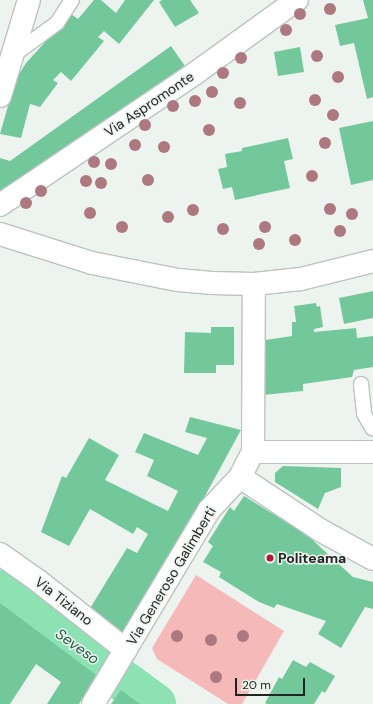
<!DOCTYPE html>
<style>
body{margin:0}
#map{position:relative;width:373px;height:704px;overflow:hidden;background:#edf4f0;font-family:"DM Sans",sans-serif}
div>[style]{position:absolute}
.green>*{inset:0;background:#f6b9b9}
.river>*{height:42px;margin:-21px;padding:0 21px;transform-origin:21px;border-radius:21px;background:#8ce2b3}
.building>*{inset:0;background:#73c89b}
.roads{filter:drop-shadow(1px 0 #bcc3bf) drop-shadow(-1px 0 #bcc3bf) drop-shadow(0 1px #bcc3bf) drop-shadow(0 -1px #bcc3bf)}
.lane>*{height:14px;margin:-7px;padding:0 7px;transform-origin:7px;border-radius:7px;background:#fff}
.street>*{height:22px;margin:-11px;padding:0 11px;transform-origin:11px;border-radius:11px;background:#fff}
.secondary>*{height:22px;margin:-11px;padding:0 11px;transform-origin:11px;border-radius:11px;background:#fff}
.trees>*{width:12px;height:12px;margin:-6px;border-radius:50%;background:#ae7880}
.dots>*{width:11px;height:11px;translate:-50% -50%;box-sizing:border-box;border:2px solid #edf4f0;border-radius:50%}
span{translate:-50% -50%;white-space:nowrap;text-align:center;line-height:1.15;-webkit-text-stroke:3px #edf4f0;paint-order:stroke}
.street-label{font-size:14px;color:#222523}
.poi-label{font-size:14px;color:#222523;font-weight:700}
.left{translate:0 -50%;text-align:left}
.water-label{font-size:15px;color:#205f41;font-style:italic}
.scale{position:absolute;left:235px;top:678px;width:70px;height:18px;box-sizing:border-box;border:2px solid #222523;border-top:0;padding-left:5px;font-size:12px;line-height:14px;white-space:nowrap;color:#222523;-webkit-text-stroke:3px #edf4f0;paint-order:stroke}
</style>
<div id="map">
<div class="green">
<div style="clip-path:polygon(196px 575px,284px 631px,242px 704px,228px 704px,157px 659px,152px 648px)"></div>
</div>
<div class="river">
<div style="left:0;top:591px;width:192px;rotate:36.1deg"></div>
</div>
<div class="building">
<div style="clip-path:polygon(94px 0,101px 0,116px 13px,125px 0,154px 0,119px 44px,104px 31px,98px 37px,104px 41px,71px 81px,61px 72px,53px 80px,58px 83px,40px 107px,30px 104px,21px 138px,0 134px,15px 81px,26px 63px,71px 14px,78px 19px)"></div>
<div style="clip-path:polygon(162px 0,190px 0,199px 13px,175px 27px,159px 2px)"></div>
<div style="clip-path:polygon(363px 0,373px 0,373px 97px,367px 99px,354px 43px,340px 46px,335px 25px,368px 18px)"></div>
<div style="clip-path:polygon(171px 46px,185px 66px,170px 81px,0 199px,0 158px,10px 161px)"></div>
<div style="clip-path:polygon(300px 47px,304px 72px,278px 76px,274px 52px)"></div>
<div style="clip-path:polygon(373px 121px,373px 180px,351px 185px,339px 128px)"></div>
<div style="clip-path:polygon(288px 138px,293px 159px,284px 161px,290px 188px,235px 200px,232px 187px,223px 189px,218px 169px,227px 167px,225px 154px,242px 151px,242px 148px)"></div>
<div style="clip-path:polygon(373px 291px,373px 318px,344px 324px,339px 298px)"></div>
<div style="clip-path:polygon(316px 303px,317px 307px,320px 306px,323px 327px,314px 329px,314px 332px,356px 328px,357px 338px,373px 336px,373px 367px,354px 370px,352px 377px,303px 384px,303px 391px,263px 395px,266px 340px,292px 336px,292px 322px,296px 322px,294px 306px)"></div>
<div style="clip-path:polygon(211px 327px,234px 327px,234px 365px,216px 365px,216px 373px,184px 373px,185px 332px,211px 333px)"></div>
<div style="clip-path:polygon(190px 417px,241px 430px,182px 538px,123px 633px,89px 610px,127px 548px,137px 553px,148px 534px,137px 527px,133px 534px,90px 509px,69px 546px,41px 532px,62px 476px,66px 478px,89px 438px,119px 455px,105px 480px,168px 511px,178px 491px,147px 476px,154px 460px,135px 452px,144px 433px,198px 455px,207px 438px,185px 432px)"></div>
<div style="clip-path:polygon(283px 466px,341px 468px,341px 487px,325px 493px,318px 509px,275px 482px,275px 473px)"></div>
<div style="clip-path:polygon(244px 496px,307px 535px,353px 577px,373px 582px,373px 609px,365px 607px,341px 648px,318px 634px,326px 621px,277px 604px,274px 608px,259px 602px,219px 577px,221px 572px,203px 562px,213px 546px,208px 542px,230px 507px,234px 511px)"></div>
<div style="clip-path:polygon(0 603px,96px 675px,79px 704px,47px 704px,61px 682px,36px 664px,10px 704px,0 704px)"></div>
<div style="clip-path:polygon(293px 660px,306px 667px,310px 662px,335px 676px,325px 693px,322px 691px,314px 704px,267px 704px,265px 703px,279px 677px,282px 679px)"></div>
<div style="clip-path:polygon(121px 690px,140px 704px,111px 704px)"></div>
</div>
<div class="roads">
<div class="lane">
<div style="left:12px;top:56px;width:56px;rotate:-36.3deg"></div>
<div style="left:57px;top:23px;width:27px;rotate:-57deg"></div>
<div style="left:361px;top:384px;width:30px;rotate:84deg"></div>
<div style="left:364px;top:414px;width:17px;rotate:59deg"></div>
</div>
<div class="street">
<div style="left:0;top:96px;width:100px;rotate:-73.2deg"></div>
<div style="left:0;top:205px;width:238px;rotate:-34deg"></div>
<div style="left:197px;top:72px;width:123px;rotate:-35.8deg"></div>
<div style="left:253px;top:452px;width:120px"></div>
<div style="left:240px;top:477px;width:96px;rotate:33.5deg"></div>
<div style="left:320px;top:530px;width:60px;rotate:28.7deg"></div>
<div style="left:0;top:554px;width:45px;rotate:35.1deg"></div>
<div style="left:37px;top:580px;width:113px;rotate:38.2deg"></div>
<div style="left:93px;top:704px;width:226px;rotate:-59.1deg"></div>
<div style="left:209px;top:510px;width:45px;rotate:-46.8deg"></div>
<div style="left:240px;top:477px;width:28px;rotate:-63deg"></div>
<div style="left:253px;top:452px;width:168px;rotate:-89.7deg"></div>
</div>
<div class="secondary">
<div style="left:0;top:234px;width:96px;rotate:17.5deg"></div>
<div style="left:92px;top:263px;width:88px;rotate:11.2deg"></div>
<div style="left:178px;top:280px;width:34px;rotate:5deg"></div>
<div style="left:212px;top:283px;width:42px;rotate:1.4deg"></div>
<div style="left:254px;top:284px;width:47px;rotate:-6.1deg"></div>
<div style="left:301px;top:279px;width:74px;rotate:-14deg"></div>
</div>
</div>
<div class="trees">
<div style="left:330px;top:9px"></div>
<div style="left:300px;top:14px"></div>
<div style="left:286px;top:30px"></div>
<div style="left:317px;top:56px"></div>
<div style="left:241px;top:58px"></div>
<div style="left:223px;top:73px"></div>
<div style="left:338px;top:77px"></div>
<div style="left:212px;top:92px"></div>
<div style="left:315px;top:100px"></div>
<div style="left:195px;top:101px"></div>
<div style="left:240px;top:103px"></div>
<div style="left:173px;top:106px"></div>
<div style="left:333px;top:115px"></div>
<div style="left:145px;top:125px"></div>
<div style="left:209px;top:130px"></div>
<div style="left:325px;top:143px"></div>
<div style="left:135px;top:145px"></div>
<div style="left:164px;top:147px"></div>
<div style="left:94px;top:162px"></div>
<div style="left:111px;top:164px"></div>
<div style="left:312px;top:176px"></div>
<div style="left:148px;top:180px"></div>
<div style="left:86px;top:181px"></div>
<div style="left:101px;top:183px"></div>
<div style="left:41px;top:191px"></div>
<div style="left:26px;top:203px"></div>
<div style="left:330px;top:209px"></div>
<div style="left:193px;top:210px"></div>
<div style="left:90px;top:213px"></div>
<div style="left:352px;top:214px"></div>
<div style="left:168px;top:217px"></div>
<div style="left:122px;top:227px"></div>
<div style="left:265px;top:227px"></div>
<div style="left:223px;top:229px"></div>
<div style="left:340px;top:231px"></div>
<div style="left:295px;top:240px"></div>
<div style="left:259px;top:244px"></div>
<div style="left:177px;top:636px"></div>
<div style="left:243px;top:636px"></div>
<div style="left:211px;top:640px"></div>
<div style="left:216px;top:677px"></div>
</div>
<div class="dots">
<div style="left:270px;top:558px;background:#ae1a37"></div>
</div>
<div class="street-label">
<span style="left:149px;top:104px;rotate:-34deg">Via Aspromonte</span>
<span style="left:171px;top:576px;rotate:-59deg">Via Generoso Galimberti</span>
<span style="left:64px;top:601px;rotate:38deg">Via Tiziano</span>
</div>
<div class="poi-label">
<span class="left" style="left:278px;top:558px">Politeama</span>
</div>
<div class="water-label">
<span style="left:77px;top:647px;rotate:36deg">Seveso</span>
</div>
<div class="scale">20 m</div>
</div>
